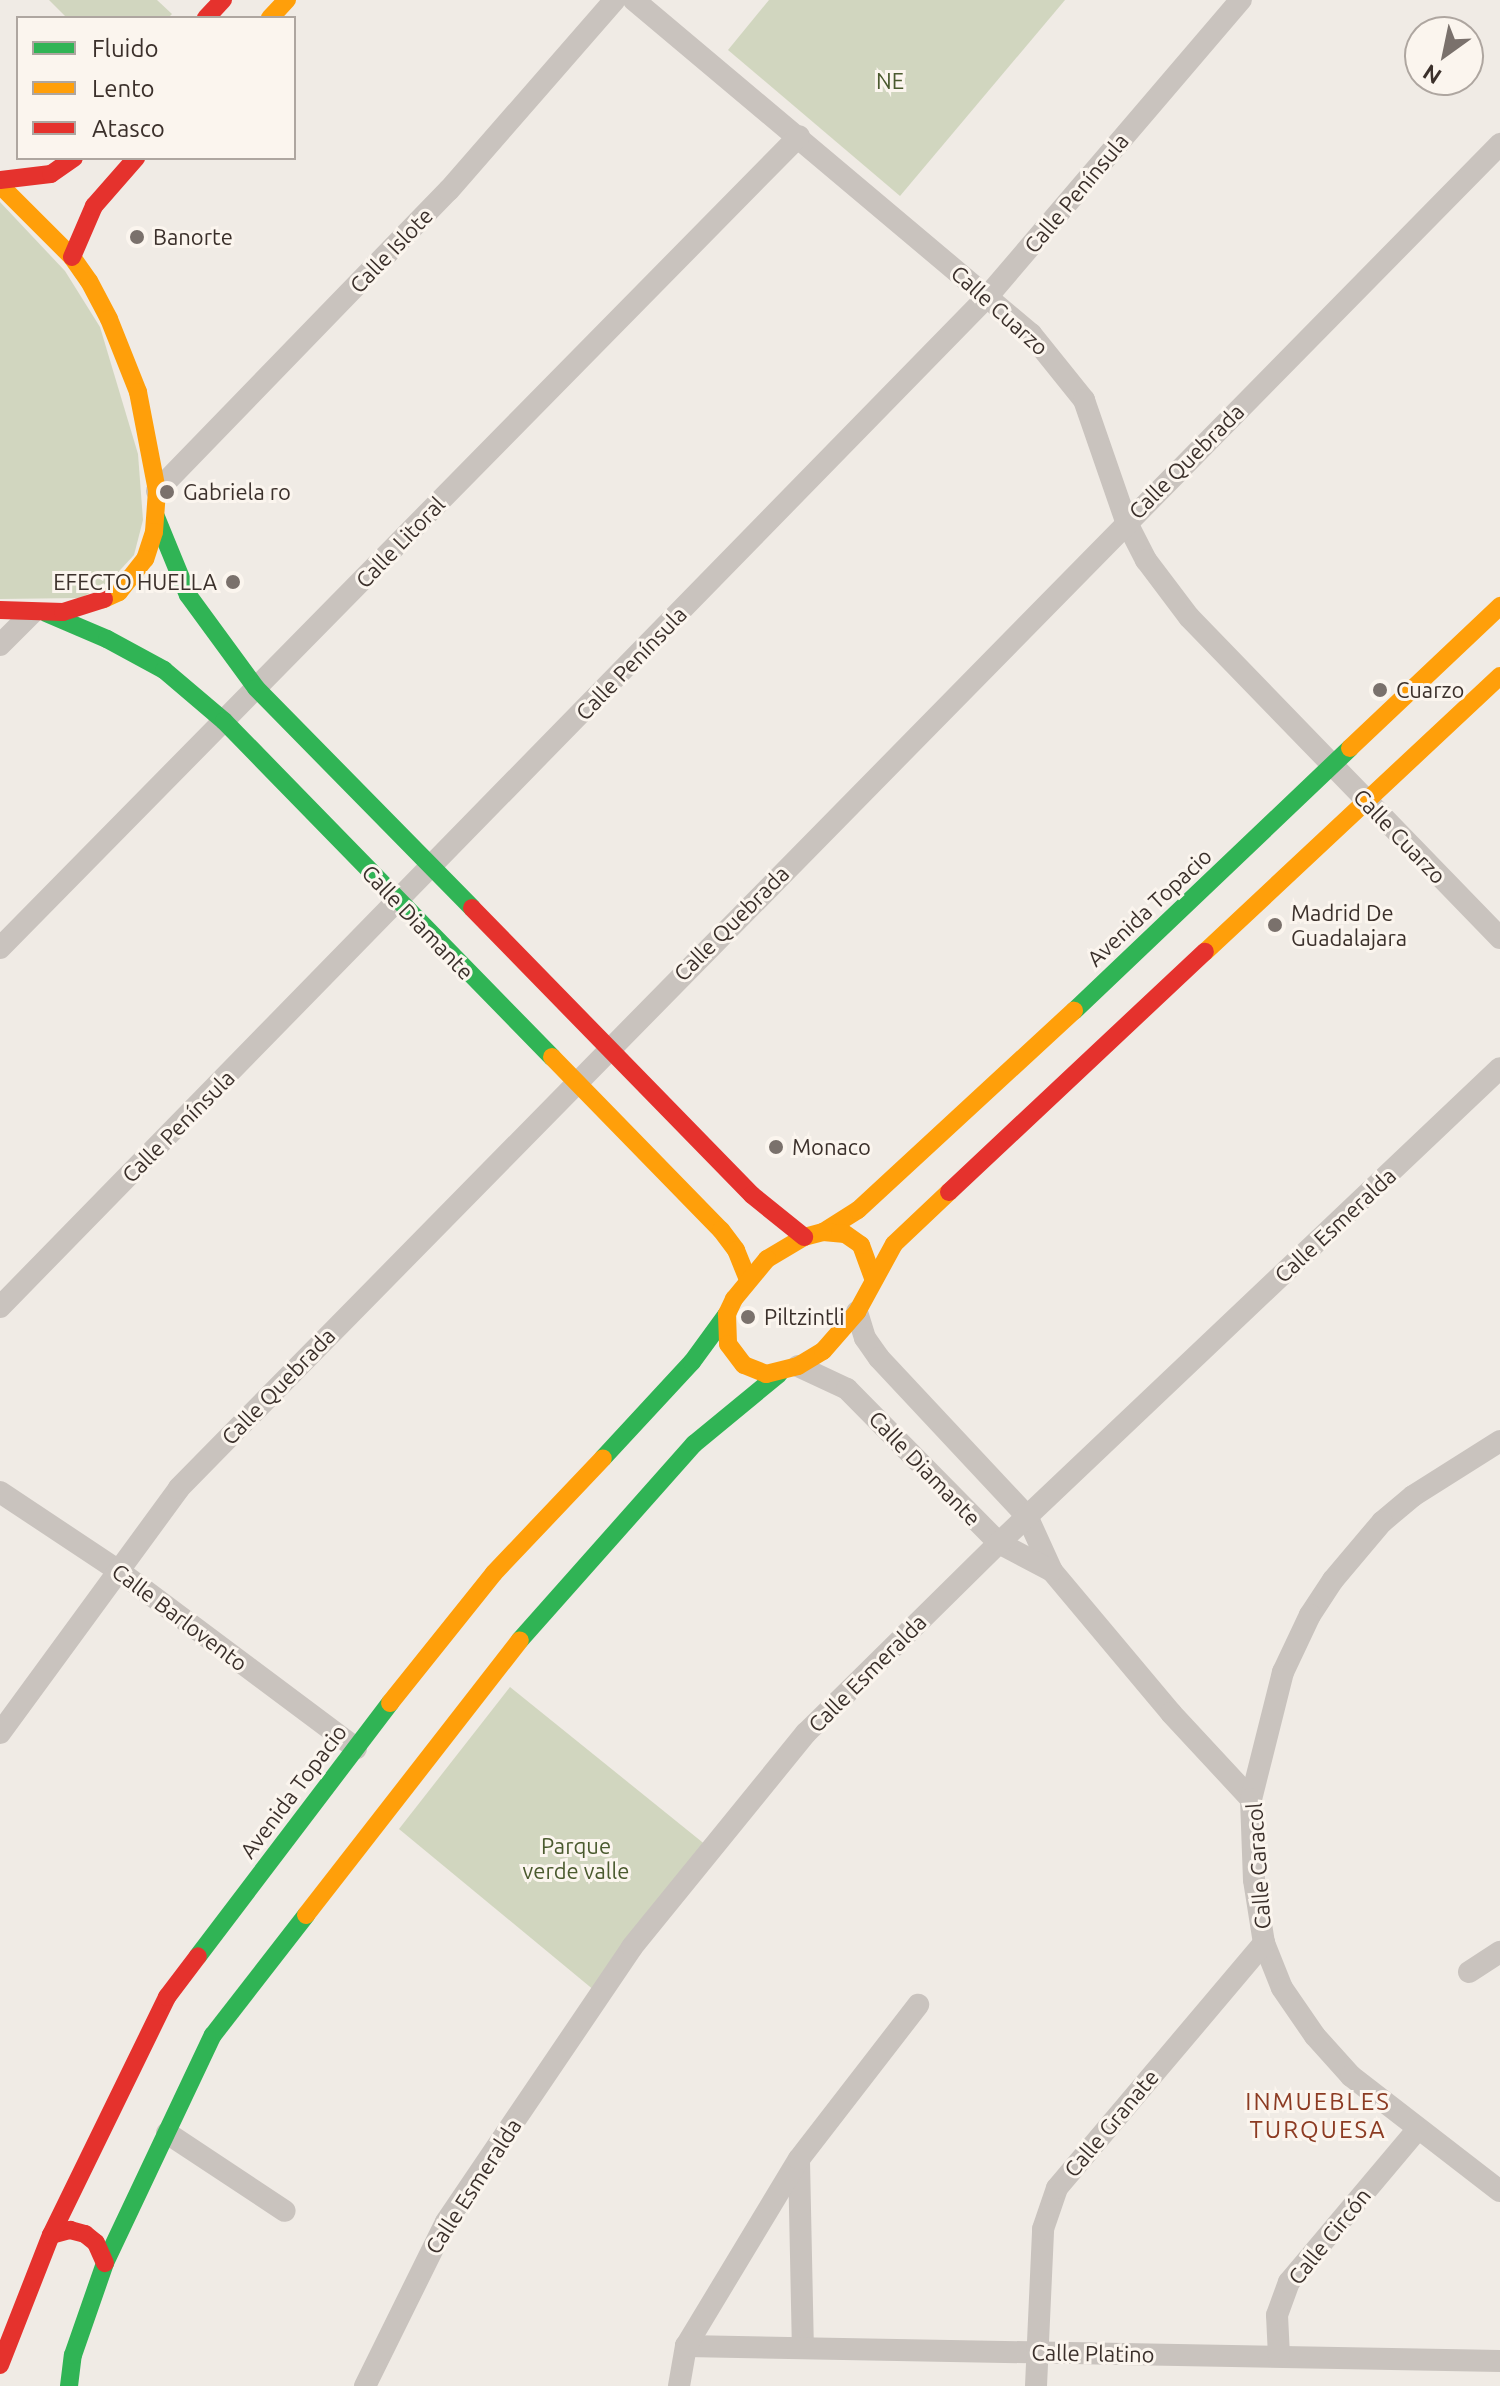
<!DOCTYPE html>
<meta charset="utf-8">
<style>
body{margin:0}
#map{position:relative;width:1500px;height:2386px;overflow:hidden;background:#f0ebe5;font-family:Ubuntu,sans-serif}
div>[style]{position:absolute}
.green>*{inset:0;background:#d1d6bf}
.street>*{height:22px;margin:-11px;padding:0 11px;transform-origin:11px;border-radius:11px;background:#c9c3be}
.fast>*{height:18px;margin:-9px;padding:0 9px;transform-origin:9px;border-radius:9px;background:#30b455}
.slow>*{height:18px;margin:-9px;padding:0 9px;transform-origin:9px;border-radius:9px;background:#ff9f0a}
.jam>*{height:18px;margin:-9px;padding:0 9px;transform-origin:9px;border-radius:9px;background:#e5322d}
.dots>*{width:22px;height:22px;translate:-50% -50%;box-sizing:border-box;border:4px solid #fbf5ee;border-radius:50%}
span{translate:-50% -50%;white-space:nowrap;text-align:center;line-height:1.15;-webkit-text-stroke:6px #fbf5ee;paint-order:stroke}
.park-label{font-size:22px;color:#4a5a2e}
.street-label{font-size:22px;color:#3b302b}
.poi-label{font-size:22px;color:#3b302b}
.left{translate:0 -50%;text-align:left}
.right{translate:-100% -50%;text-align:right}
.neighbourhood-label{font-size:24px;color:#8c3b22;letter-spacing:2px}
.legend{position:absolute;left:16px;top:16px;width:280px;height:144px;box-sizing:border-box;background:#fbf5ee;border:2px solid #aea6a0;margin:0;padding:10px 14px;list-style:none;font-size:24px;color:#3b302b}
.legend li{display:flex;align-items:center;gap:16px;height:40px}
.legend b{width:40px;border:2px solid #aea6a0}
.north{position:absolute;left:1404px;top:16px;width:80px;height:80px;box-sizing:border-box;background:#fbf5ee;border:2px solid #aea6a0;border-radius:50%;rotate:213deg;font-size:22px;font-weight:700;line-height:32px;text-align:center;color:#3b302b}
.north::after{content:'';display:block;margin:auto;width:28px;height:36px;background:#7a716c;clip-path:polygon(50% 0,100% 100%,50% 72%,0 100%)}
</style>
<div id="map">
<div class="green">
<div style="clip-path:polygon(49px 0,157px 0,172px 14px,168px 18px,67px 18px)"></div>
<div style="clip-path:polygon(769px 0,1065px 0,900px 196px,728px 50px)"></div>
<div style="clip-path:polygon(0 202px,65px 271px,100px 327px,138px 454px,143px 520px,134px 555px,110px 581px,81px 598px,0 599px)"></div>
<div style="clip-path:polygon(510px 1687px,712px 1850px,595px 1991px,399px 1829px)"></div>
</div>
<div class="street">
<div style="left:634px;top:0;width:519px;rotate:40.07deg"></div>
<div style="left:1031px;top:334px;width:85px;rotate:51.2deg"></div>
<div style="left:1084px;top:400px;width:128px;rotate:70.9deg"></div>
<div style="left:1126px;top:521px;width:44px;rotate:62.9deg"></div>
<div style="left:1146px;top:560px;width:71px;rotate:53deg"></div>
<div style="left:1189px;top:617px;width:447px;rotate:45.9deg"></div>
<div style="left:157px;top:491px;width:419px;rotate:-45.9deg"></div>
<div style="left:449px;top:190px;width:252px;rotate:-48.9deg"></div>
<div style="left:0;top:645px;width:45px;rotate:-45deg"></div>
<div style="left:0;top:948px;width:1139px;rotate:-45.46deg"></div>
<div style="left:0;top:1307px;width:1412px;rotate:-45.66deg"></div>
<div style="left:987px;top:297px;width:391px;rotate:-49.5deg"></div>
<div style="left:857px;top:1312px;width:27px;rotate:73deg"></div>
<div style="left:865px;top:1338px;width:24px;rotate:55deg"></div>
<div style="left:879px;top:1358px;width:216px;rotate:46.9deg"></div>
<div style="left:1027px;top:1516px;width:60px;rotate:65.6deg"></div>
<div style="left:1052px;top:1571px;width:185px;rotate:50deg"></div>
<div style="left:1171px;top:1713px;width:117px;rotate:47.1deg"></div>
<div style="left:798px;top:1366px;width:54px;rotate:25.1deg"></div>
<div style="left:847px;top:1389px;width:216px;rotate:45.4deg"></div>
<div style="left:999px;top:1543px;width:60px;rotate:27.8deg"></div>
<div style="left:1500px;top:1441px;width:103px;rotate:147.7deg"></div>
<div style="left:1413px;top:1496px;width:40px;rotate:140deg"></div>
<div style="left:1382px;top:1522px;width:76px;rotate:130.2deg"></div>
<div style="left:1333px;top:1580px;width:42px;rotate:123.3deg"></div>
<div style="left:1310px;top:1615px;width:63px;rotate:115.3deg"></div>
<div style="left:1283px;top:1672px;width:131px;rotate:104.1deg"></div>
<div style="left:1251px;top:1799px;width:81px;rotate:87.9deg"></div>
<div style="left:1254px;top:1880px;width:64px;rotate:81deg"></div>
<div style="left:1264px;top:1943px;width:48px;rotate:68.2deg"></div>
<div style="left:1282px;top:1988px;width:58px;rotate:55.5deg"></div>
<div style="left:1315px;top:2036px;width:54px;rotate:48deg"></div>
<div style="left:1351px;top:2076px;width:188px;rotate:37.7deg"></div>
<div style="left:0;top:1492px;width:143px;rotate:33.6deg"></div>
<div style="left:119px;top:1571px;width:296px;rotate:36.8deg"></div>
<div style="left:0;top:1733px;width:303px;rotate:-53.8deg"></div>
<div style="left:179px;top:1488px;width:1885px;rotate:-45.49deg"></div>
<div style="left:1469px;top:1972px;width:37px;rotate:-33deg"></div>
<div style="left:167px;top:2133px;width:141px;rotate:33.5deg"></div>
<div style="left:799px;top:2161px;width:187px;rotate:88.8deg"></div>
<div style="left:686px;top:2346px;width:814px;rotate:1.06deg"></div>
<div style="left:1279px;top:2356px;width:41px;rotate:-92.8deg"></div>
<div style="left:1277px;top:2315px;width:35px;rotate:-70deg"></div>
<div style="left:1289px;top:2282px;width:199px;rotate:-49.9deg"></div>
<div style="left:365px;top:2386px;width:183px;rotate:-63.7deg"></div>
<div style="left:446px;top:2222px;width:332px;rotate:-55.9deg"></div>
<div style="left:632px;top:1947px;width:276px;rotate:-50.9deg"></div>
<div style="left:806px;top:1733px;width:271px;rotate:-44.6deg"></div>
<div style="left:999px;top:1543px;width:690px;rotate:-43.47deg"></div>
<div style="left:679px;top:2386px;width:41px;rotate:-80.1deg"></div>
<div style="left:686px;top:2346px;width:218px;rotate:-58.9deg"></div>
<div style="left:799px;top:2159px;width:195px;rotate:-52.3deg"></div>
<div style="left:1036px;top:2386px;width:157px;rotate:-87.4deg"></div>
<div style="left:1043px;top:2229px;width:43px;rotate:-71.1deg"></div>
<div style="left:1057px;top:2188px;width:321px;rotate:-49.8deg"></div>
</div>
<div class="fast">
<div style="left:156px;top:517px;width:84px;rotate:67.7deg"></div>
<div style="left:188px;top:595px;width:115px;rotate:53.8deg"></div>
<div style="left:256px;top:688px;width:308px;rotate:45.5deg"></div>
<div style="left:46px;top:613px;width:66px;rotate:23.1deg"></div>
<div style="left:107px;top:639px;width:65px;rotate:28.5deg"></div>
<div style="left:164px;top:670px;width:79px;rotate:40.4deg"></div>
<div style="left:224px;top:721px;width:470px;rotate:45.7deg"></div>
<div style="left:1074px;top:1011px;width:381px;rotate:-43.6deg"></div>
<div style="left:603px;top:1458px;width:131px;rotate:-47.2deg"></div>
<div style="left:692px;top:1362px;width:59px;rotate:-53.9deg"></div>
<div style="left:520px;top:1640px;width:262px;rotate:-48.4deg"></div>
<div style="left:694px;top:1444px;width:110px;rotate:-39.5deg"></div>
<div style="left:198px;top:1956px;width:318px;rotate:-52.8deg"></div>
<div style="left:69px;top:2386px;width:31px;rotate:-83deg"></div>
<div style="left:73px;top:2355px;width:97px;rotate:-70.8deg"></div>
<div style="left:105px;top:2263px;width:252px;rotate:-64.7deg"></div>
<div style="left:213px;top:2035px;width:152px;rotate:-52.2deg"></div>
</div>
<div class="slow">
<div style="left:270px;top:18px;width:25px;rotate:-47deg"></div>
<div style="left:0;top:185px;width:102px;rotate:45deg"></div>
<div style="left:72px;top:257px;width:29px;rotate:55deg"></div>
<div style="left:89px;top:281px;width:43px;rotate:62.2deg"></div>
<div style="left:109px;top:319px;width:79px;rotate:68.3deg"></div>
<div style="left:138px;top:392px;width:101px;rotate:79.1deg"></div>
<div style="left:157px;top:491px;width:41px;rotate:94.2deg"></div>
<div style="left:154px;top:532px;width:28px;rotate:108deg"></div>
<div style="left:145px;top:559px;width:42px;rotate:128.2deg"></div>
<div style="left:119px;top:592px;width:17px;rotate:155deg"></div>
<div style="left:1350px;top:748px;width:207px;rotate:-43.4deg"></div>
<div style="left:1205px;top:952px;width:404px;rotate:-43.1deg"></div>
<div style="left:552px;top:1057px;width:242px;rotate:45.7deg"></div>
<div style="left:721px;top:1230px;width:25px;rotate:53deg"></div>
<div style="left:736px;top:1250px;width:32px;rotate:68deg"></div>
<div style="left:823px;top:1232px;width:41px;rotate:-32.2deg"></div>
<div style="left:858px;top:1210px;width:294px;rotate:-42.7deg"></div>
<div style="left:873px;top:1278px;width:35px;rotate:-110deg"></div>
<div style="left:861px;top:1245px;width:19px;rotate:-145deg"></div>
<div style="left:845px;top:1234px;width:22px;rotate:-175deg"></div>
<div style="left:823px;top:1232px;width:20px;rotate:165deg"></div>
<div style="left:804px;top:1237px;width:43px;rotate:149.3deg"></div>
<div style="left:767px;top:1259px;width:52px;rotate:129.5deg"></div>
<div style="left:734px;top:1299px;width:17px;rotate:115deg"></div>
<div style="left:727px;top:1314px;width:30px;rotate:88deg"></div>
<div style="left:728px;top:1344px;width:26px;rotate:53deg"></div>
<div style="left:744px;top:1365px;width:24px;rotate:22deg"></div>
<div style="left:766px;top:1374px;width:33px;rotate:-14deg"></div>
<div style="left:798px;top:1366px;width:29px;rotate:-31deg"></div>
<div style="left:823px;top:1351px;width:52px;rotate:-48.9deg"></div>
<div style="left:857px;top:1312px;width:77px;rotate:-61.4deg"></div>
<div style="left:894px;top:1244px;width:76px;rotate:-43.4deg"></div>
<div style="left:390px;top:1703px;width:166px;rotate:-51.3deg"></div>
<div style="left:494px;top:1573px;width:158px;rotate:-46.5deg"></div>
<div style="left:306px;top:1915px;width:348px;rotate:-52.1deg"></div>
</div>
<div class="jam">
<div style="left:206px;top:18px;width:25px;rotate:-47deg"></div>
<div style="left:0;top:180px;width:51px;rotate:-6.7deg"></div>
<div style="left:51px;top:174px;width:28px;rotate:-35deg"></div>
<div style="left:72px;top:257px;width:56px;rotate:-66.7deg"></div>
<div style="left:94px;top:206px;width:64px;rotate:-48.8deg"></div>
<div style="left:0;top:610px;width:63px;rotate:1.8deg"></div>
<div style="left:63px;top:612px;width:43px;rotate:-17.6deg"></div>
<div style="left:472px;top:908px;width:401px;rotate:45.7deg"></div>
<div style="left:752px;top:1195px;width:67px;rotate:38.9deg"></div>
<div style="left:949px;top:1192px;width:351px;rotate:-43.2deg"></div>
<div style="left:51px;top:2235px;width:20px;rotate:-15deg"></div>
<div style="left:70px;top:2230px;width:16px;rotate:15deg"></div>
<div style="left:85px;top:2234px;width:14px;rotate:39deg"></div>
<div style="left:96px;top:2243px;width:22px;rotate:66deg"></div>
<div style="left:0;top:2365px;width:140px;rotate:-68.6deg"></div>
<div style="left:51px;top:2235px;width:265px;rotate:-64deg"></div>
<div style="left:167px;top:1997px;width:51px;rotate:-52.9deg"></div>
</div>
<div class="dots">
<div style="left:137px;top:237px;background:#7a716c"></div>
<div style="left:167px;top:492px;background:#7a716c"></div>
<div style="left:233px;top:582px;background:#7a716c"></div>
<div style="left:1380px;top:690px;background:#7a716c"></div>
<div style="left:1275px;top:925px;background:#7a716c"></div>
<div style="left:776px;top:1147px;background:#7a716c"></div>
<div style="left:748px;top:1317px;background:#7a716c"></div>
</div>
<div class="park-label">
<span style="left:890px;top:81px">NE</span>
<span style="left:576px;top:1858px">Parque<br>verde valle</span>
</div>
<div class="street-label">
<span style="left:1076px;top:193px;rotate:-50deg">Calle Península</span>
<span style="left:391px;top:250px;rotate:-46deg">Calle Islote</span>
<span style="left:1000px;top:310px;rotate:42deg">Calle Cuarzo</span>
<span style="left:1186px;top:461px;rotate:-45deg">Calle Quebrada</span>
<span style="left:400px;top:542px;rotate:-46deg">Calle Litoral</span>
<span style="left:631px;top:663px;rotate:-46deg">Calle Península</span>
<span style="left:1400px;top:836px;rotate:46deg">Calle Cuarzo</span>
<span style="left:1149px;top:907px;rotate:-43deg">Avenida Topacio</span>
<span style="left:418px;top:922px;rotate:46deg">Calle Diamante</span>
<span style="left:731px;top:923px;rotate:-45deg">Calle Quebrada</span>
<span style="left:178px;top:1126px;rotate:-45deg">Calle Península</span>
<span style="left:1335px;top:1225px;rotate:-43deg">Calle Esmeralda</span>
<span style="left:278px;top:1386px;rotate:-46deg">Calle Quebrada</span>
<span style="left:925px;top:1468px;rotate:46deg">Calle Diamante</span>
<span style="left:180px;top:1617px;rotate:37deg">Calle Barlovento</span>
<span style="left:867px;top:1673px;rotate:-45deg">Calle Esmeralda</span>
<span style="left:293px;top:1791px;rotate:-53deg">Avenida Topacio</span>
<span style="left:1258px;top:1866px;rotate:-94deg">Calle Caracol</span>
<span style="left:1111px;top:2123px;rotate:-50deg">Calle Granate</span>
<span style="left:473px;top:2186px;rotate:-57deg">Calle Esmeralda</span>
<span style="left:1329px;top:2236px;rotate:-51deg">Calle Circón</span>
<span style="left:1093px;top:2353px;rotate:1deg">Calle Platino</span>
</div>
<div class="poi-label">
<span class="left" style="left:153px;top:237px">Banorte</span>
<span class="left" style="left:183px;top:492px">Gabriela ro</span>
<span class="right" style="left:217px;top:582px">EFECTO HUELLA</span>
<span class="left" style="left:1396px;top:690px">Cuarzo</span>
<span class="left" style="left:1291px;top:925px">Madrid De<br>Guadalajara</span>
<span class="left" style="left:792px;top:1147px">Monaco</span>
<span class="left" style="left:764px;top:1317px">Piltzintli</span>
</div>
<div class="neighbourhood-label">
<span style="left:1318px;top:2116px">INMUEBLES<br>TURQUESA</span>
</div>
<ul class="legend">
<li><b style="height:10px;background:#30b455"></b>Fluido</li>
<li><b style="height:10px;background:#ff9f0a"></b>Lento</li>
<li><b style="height:10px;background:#e5322d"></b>Atasco</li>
</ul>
<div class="north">N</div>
</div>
